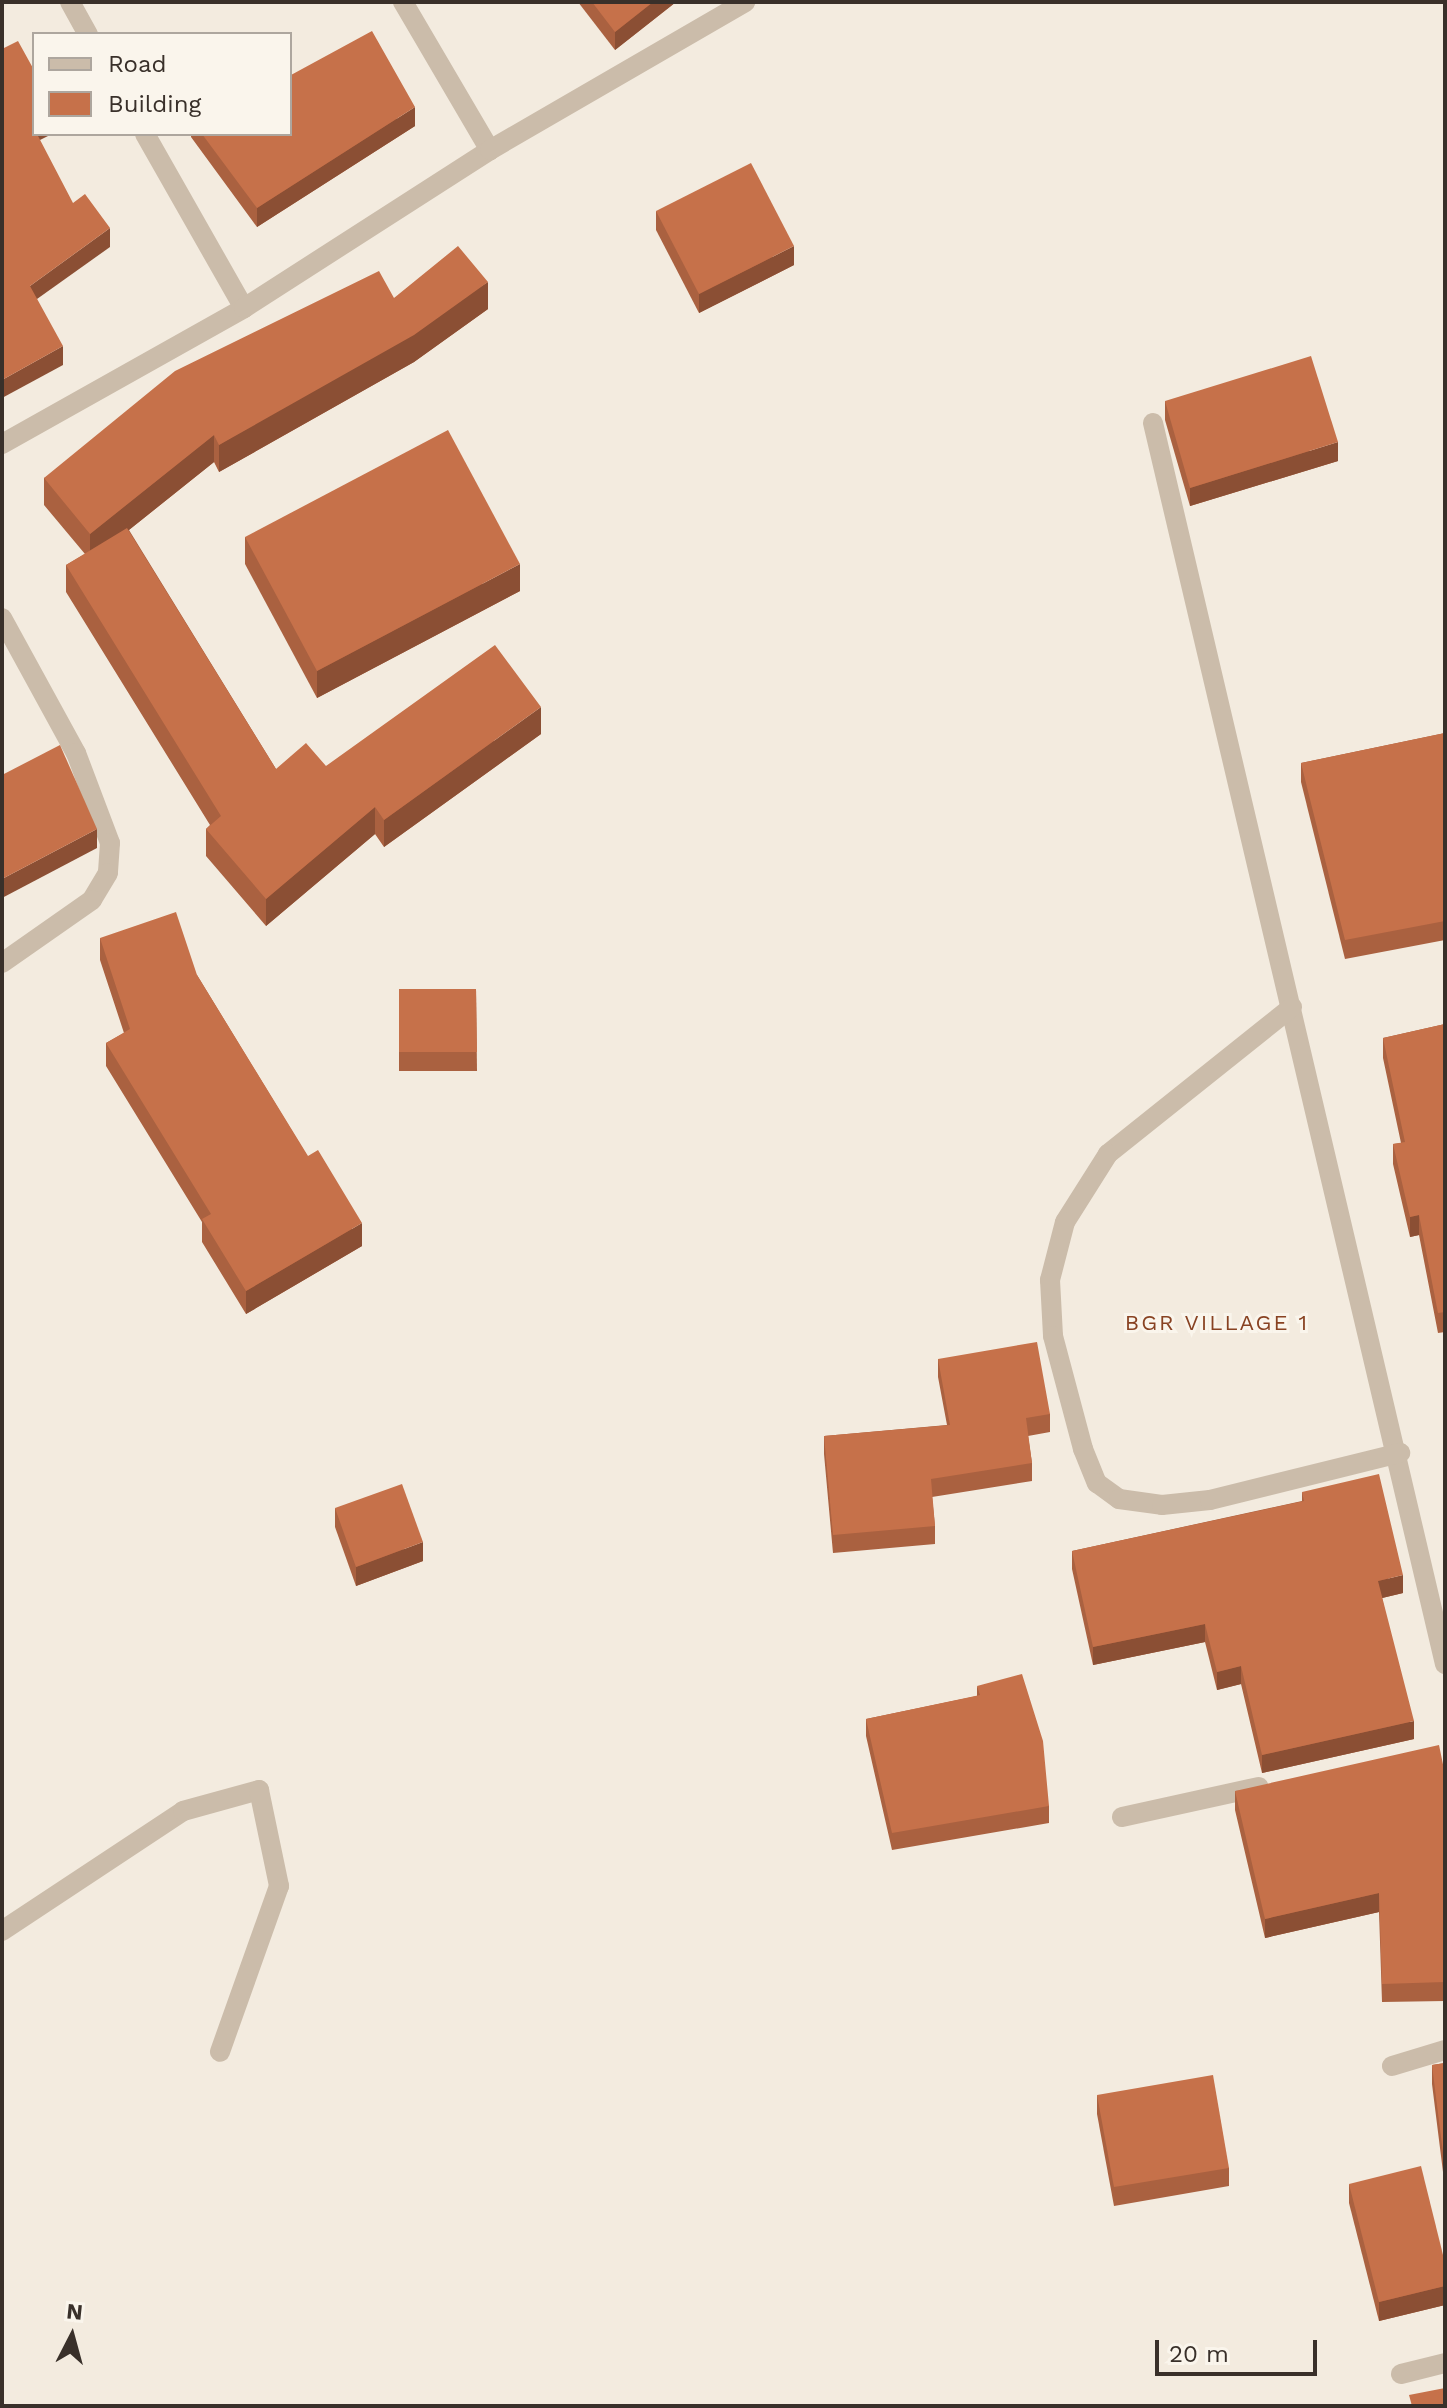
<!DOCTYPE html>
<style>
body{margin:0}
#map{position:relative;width:1447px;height:2408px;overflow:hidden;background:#f3ebdf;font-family:"Work Sans",sans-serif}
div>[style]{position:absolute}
.minor>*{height:20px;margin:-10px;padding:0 10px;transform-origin:10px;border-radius:10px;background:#cbbcaa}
.wall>*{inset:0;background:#aa6140}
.shaded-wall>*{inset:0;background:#8b4f34}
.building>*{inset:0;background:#c6714a}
span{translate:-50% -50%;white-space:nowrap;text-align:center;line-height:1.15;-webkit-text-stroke:6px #faf5ec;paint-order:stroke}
.neighbourhood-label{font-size:22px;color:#884222;letter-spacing:2px}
.frame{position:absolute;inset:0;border:4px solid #39302a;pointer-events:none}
.legend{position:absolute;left:32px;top:32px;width:260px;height:104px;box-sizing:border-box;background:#faf5ec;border:2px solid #ada69e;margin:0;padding:10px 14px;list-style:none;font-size:24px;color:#39302a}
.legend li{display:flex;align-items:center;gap:16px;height:40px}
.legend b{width:40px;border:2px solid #ada69e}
.north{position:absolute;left:32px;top:2296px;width:80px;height:80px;-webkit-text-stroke:6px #faf5ec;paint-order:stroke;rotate:6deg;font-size:22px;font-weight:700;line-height:32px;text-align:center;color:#39302a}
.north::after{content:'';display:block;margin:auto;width:28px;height:36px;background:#39302a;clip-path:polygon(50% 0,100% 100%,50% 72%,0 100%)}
.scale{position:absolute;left:1155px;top:2340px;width:162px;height:36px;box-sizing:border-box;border:4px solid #39302a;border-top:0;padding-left:10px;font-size:24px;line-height:28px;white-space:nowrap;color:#39302a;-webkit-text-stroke:6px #faf5ec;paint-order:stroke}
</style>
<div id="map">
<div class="minor">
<div style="left:70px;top:2px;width:37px;rotate:61deg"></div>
<div style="left:403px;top:2px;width:172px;rotate:59.6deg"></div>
<div style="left:145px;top:134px;width:200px;rotate:60.4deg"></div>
<div style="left:1153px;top:423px;width:1275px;rotate:76.76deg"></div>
<div style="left:2px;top:444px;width:278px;rotate:-29.3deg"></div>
<div style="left:244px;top:308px;width:292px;rotate:-32.7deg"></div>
<div style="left:490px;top:150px;width:295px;rotate:-30.1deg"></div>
<div style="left:2px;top:618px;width:154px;rotate:61.3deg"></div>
<div style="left:76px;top:753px;width:96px;rotate:69.3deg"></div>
<div style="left:110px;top:843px;width:30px;rotate:94deg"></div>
<div style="left:108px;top:873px;width:31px;rotate:121deg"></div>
<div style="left:92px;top:900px;width:110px;rotate:145deg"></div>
<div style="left:1292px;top:1007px;width:236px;rotate:141.4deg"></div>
<div style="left:1108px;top:1154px;width:80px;rotate:122.3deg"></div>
<div style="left:1065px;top:1222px;width:60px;rotate:104.5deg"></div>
<div style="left:1050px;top:1280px;width:56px;rotate:86.9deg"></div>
<div style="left:1053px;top:1336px;width:117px;rotate:75.1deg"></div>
<div style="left:1083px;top:1449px;width:37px;rotate:68deg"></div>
<div style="left:1097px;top:1483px;width:27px;rotate:36deg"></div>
<div style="left:1119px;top:1499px;width:43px;rotate:7.9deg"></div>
<div style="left:1162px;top:1505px;width:48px;rotate:-5.9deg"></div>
<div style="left:1210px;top:1500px;width:196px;rotate:-13.9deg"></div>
<div style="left:1122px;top:1817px;width:140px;rotate:-12.4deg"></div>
<div style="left:2px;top:1931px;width:217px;rotate:-33.5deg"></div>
<div style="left:183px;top:1811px;width:79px;rotate:-15.4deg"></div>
<div style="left:259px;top:1790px;width:98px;rotate:78.2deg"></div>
<div style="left:279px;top:1886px;width:176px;rotate:109.6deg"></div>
<div style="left:1392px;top:2066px;width:55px;rotate:-16.8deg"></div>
<div style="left:1401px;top:2374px;width:45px;rotate:-14deg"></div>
</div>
<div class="wall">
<div style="clip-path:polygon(578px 2px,676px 2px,615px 50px)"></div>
<div style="clip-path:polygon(291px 75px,415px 126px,257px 227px,191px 137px,191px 134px,290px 134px)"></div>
<div style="clip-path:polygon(656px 211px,794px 265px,699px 313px,656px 230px)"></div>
<div style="clip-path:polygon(394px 298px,488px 309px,414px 362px,219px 472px,214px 462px,129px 530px,276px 769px,326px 766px,541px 734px,384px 847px,375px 834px,266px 926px,206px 856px,206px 829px,210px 825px,66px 592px,66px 565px,85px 554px,44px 505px,44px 478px)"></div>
<div style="clip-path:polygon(1165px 401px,1338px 461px,1190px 506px,1165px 420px)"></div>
<div style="clip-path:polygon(245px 537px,520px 591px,317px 698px,245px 564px)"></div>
<div style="clip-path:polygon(1445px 733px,1445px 940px,1345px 959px,1301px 782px,1301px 763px)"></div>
<div style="clip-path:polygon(100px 938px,197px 975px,362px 1246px,246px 1314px,202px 1242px,202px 1222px,106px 1066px,106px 1043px,124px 1033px,100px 960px)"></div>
<div style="clip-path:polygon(399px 989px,476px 989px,477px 1071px,399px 1071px)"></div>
<div style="clip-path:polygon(1445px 1024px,1445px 1332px,1438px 1333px,1419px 1235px,1410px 1237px,1393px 1164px,1393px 1144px,1401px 1143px,1383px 1058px,1383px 1038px)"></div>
<div style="clip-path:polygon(938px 1359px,1050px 1414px,1050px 1432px,1028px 1436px,1032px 1463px,1032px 1481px,932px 1497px,935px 1526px,935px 1544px,833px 1553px,824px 1454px,824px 1436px,947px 1425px,938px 1377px)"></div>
<div style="clip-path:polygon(1302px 1492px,1403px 1593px,1382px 1598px,1414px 1739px,1262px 1773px,1241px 1684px,1217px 1690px,1205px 1642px,1093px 1665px,1072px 1569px,1072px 1551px,1302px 1501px)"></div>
<div style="clip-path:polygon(335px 1508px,423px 1561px,356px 1586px,335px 1527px)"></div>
<div style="clip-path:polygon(977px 1686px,1049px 1806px,1049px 1823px,892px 1850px,866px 1736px,866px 1719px,977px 1696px)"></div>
<div style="clip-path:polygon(1445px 1774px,1445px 2001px,1382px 2002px,1379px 1912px,1265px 1938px,1235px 1810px,1235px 1791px)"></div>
<div style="clip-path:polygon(1445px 2063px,1445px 2172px,1443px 2172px,1432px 2084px,1432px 2065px)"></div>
<div style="clip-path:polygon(1097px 2095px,1229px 2168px,1229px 2186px,1114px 2206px,1097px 2114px)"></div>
<div style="clip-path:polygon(1349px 2184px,1445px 2263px,1445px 2305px,1379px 2321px,1349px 2203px)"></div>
</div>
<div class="shaded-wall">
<div style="clip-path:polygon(653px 2px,676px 2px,615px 50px,615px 32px)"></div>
<div style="clip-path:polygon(415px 107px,415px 126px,257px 227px,257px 208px)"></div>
<div style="clip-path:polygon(34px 124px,34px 134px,52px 134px,32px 144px,32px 125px)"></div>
<div style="clip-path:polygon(110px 228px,110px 247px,30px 304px,30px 286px)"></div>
<div style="clip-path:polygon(794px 246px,794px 265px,699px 313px,699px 294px)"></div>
<div style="clip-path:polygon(488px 282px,488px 309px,414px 362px,219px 472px,219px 445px)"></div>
<div style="clip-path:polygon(63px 346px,63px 365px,2px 398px,2px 380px)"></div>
<div style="clip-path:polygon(214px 435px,214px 462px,90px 561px,90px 534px)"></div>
<div style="clip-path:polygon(1338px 442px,1338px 461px,1190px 506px,1190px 488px)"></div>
<div style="clip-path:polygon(520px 564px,520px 591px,317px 698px,317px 671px)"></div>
<div style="clip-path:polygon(541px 707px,541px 734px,384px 847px,384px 820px)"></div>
<div style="clip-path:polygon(375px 807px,375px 834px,266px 926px,266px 899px)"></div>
<div style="clip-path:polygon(97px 829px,97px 848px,2px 898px,2px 879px)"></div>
<div style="clip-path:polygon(1419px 1215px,1419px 1235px,1410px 1237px,1410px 1217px)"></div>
<div style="clip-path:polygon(362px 1223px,362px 1246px,246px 1314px,246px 1291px)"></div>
<div style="clip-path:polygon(423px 1542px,423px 1561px,356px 1586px,356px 1567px)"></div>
<div style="clip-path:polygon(1403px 1575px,1403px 1593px,1378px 1599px,1378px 1581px)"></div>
<div style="clip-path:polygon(1205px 1624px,1205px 1642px,1093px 1665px,1093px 1647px)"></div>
<div style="clip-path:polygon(1241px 1666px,1241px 1684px,1217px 1690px,1217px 1672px)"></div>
<div style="clip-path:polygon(1414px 1721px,1414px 1739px,1262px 1773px,1262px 1755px)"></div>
<div style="clip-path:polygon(1379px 1893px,1379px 1912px,1265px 1938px,1265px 1919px)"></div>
<div style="clip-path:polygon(1445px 2286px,1445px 2305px,1379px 2321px,1379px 2302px)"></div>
</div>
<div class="building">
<div style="clip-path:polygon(592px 2px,653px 2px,615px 32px)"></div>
<div style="clip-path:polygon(372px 31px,415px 107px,257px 208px,202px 134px,290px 134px,290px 74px,291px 75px)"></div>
<div style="clip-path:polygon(18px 41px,34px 70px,34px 124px,32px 125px,34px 129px,34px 134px,37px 134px,73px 203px,85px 194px,110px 228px,30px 286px,63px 346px,2px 380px,2px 49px)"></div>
<div style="clip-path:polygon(751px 163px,794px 246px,699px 294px,656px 211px)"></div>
<div style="clip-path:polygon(458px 246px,488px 282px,414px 335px,219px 445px,214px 435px,90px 534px,44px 478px,175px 371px,379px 271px,394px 298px)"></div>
<div style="clip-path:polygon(1311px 356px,1338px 442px,1190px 488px,1165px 401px)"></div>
<div style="clip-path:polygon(448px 430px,520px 564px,317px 671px,245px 537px)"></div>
<div style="clip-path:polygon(127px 528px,276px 769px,306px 743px,326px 766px,495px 645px,541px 707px,384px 820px,375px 807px,266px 899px,206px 829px,221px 816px,66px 565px)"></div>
<div style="clip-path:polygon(1445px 733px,1445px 921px,1345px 940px,1301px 763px)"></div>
<div style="clip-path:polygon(60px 745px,97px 829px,2px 879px,2px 775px)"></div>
<div style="clip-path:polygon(176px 912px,197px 975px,308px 1156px,318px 1150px,362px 1223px,246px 1291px,202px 1219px,211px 1214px,106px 1043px,130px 1029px,100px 938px)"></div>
<div style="clip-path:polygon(399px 989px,476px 989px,477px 1052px,399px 1052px)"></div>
<div style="clip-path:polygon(1445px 1024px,1445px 1312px,1438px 1313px,1419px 1215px,1410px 1217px,1393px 1144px,1405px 1142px,1383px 1038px)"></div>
<div style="clip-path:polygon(1037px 1342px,1050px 1414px,1026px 1418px,1032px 1463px,931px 1479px,935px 1526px,833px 1535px,824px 1436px,950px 1425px,938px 1359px)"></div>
<div style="clip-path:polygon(1379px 1474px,1403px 1575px,1378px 1581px,1414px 1721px,1262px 1755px,1241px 1666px,1217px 1672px,1205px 1624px,1093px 1647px,1072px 1551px,1304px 1501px,1302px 1492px)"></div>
<div style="clip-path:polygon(402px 1484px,423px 1542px,356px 1567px,335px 1508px)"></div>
<div style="clip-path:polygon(1022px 1674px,1043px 1741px,1049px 1806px,892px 1833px,866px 1719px,980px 1695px,977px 1686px)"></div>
<div style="clip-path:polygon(1439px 1745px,1445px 1774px,1445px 1982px,1382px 1984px,1379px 1893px,1265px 1919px,1235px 1791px)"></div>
<div style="clip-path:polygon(1445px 2063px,1445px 2153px,1443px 2153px,1432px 2065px)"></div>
<div style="clip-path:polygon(1213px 2075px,1229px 2168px,1114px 2187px,1097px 2095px)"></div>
<div style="clip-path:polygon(1421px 2166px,1445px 2263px,1445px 2286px,1379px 2302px,1349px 2184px)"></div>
<div style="clip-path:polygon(1445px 2388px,1445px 2406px,1412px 2406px,1409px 2395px)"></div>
</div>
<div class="neighbourhood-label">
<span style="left:1217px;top:1323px">BGR VILLAGE 1</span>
</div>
<div class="frame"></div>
<ul class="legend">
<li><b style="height:10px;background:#cbbcaa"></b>Road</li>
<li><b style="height:22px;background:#c6714a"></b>Building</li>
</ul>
<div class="north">N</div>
<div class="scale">20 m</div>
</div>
